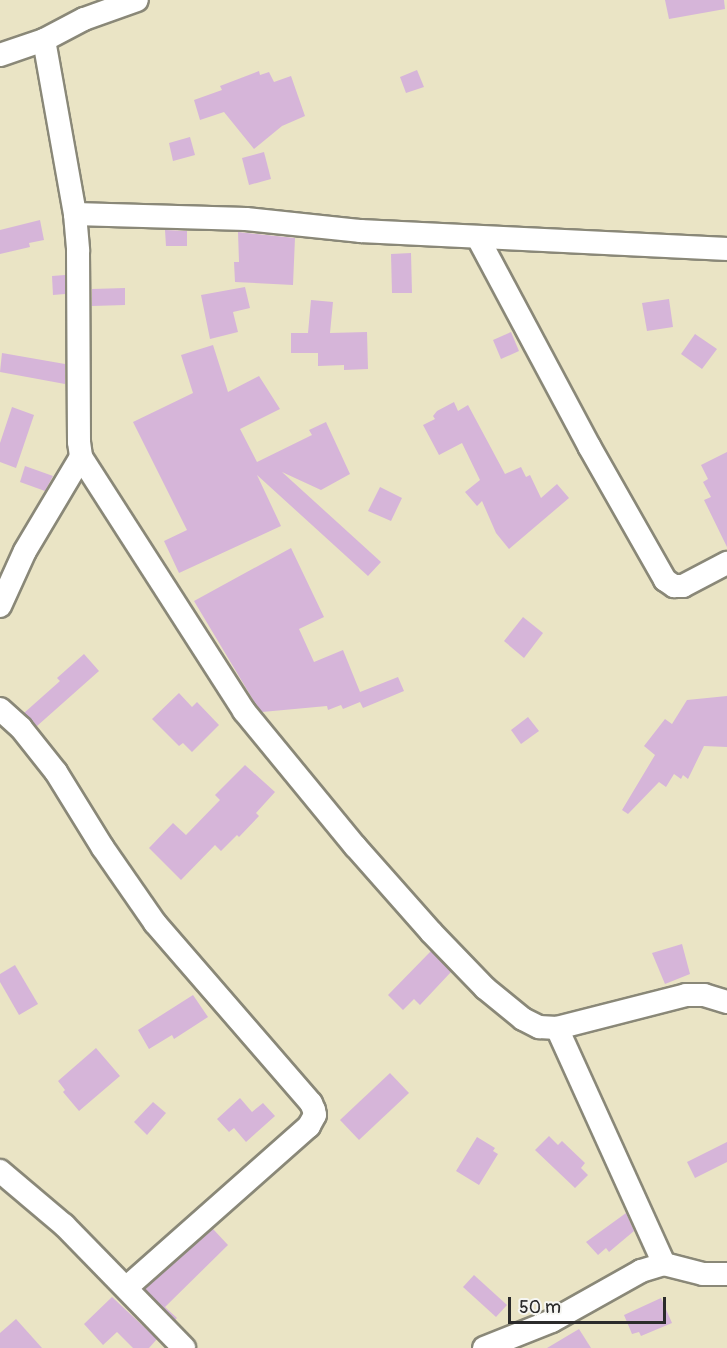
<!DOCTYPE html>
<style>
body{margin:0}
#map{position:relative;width:727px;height:1348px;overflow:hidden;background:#eae4c5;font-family:Pangolin,sans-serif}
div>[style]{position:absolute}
.building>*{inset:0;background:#d6b5d9}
.roads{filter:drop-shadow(2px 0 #8a8878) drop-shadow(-2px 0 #8a8878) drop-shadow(0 2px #8a8878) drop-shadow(0 -2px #8a8878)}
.minor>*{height:22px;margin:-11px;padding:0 11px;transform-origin:11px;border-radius:11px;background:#fff}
span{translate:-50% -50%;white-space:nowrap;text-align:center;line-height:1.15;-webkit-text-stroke:6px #f6f6f2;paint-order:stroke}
.scale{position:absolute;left:508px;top:1297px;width:158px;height:27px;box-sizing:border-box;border:3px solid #2b2b2b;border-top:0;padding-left:8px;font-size:18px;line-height:21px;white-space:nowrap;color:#2b2b2b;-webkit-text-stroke:4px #f6f6f2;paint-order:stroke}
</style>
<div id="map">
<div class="building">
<div style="clip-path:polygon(665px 0,724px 0,725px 9px,669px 19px)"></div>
<div style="clip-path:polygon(417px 70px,424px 87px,406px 93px,400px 77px)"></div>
<div style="clip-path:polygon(259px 71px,260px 75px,269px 72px,274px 82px,291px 76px,305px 116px,282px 126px,254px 149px,224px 112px,200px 120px,194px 100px,222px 90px,220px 86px)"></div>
<div style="clip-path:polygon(190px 137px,195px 155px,173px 161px,169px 143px)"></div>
<div style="clip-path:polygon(264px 152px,271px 179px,249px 185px,242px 158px)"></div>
<div style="clip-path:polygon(40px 220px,44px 240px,29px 243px,30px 247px,0 254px,0 230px)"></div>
<div style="clip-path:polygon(165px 230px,187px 231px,187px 246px,166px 246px)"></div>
<div style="clip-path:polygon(238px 232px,295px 238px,293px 285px,235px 282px,234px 262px,239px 262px)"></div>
<div style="clip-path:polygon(411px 253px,412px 293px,392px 293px,391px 254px)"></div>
<div style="clip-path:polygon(65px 275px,65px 294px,53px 295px,52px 276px)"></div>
<div style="clip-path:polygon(245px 287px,250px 308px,233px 312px,238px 332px,210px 339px,201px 295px)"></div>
<div style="clip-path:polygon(125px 288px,125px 305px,92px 306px,92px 289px)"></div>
<div style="clip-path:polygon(669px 299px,673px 327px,647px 331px,642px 303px)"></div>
<div style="clip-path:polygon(311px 300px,333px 302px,330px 333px,367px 332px,368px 369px,344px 370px,344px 365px,318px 366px,318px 353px,291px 353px,291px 333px,308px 333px)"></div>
<div style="clip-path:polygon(511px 332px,519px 351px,501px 359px,493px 340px)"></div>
<div style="clip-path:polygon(695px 334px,717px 349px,702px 369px,681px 354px)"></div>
<div style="clip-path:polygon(213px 345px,228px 392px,259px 376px,280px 409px,240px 429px,257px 462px,312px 435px,309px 430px,326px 422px,350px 474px,321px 490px,282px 472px,381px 562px,368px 576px,257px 475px,281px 526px,179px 573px,164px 541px,187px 530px,133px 422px,193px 393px,181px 355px)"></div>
<div style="clip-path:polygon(2px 353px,65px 364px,65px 384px,0 372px)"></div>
<div style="clip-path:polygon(454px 402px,458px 411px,468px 405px,505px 474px,521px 467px,526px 477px,530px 475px,541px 498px,557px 484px,569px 498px,509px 549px,496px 533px,482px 501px,477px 506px,465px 492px,480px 480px,462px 443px,439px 455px,423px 425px,435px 419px,433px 416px,437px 411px)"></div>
<div style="clip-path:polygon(12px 407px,34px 415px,16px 468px,0 462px,0 443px)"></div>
<div style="clip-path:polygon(727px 452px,727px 547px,704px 500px,711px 497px,703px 482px,708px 479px,701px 465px)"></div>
<div style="clip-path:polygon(25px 466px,53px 476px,45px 491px,20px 482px)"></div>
<div style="clip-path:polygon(380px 487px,402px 498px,391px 521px,368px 511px)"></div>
<div style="clip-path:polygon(291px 548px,324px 617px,299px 629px,314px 662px,343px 650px,360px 692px,398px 677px,404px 691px,363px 708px,360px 702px,343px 709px,341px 705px,328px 710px,327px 706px,262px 712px,255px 703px,194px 601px)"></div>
<div style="clip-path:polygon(523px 617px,543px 633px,524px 658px,504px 641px)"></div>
<div style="clip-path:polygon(84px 654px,99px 671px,37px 726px,24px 713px,60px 681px,57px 678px)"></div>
<div style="clip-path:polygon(179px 693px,192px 707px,197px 702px,219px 725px,192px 752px,183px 743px,179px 746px,152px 719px)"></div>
<div style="clip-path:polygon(727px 696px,727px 747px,704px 746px,688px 779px,683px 775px,681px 779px,674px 774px,666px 787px,659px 782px,628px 814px,622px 810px,655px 755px,644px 746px,665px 719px,672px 724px,687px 700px)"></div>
<div style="clip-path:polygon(528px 717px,539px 731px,521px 744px,511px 730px)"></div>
<div style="clip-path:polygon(245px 765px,275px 792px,256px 813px,259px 816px,239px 837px,237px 835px,221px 851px,215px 845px,181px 880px,149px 848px,173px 823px,186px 835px,220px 800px,215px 795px)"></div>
<div style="clip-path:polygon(682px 944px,690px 974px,665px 984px,652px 953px)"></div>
<div style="clip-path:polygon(431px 951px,451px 972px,420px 1005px,414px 999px,403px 1010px,388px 995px)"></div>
<div style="clip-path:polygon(15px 965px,38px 1004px,19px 1015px,0 982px,0 974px)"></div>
<div style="clip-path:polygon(193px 995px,208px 1017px,174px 1039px,172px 1035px,149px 1049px,138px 1030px)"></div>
<div style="clip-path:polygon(96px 1048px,120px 1076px,79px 1111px,63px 1092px,65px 1090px,58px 1081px)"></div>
<div style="clip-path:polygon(390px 1073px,409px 1093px,359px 1140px,340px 1120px)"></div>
<div style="clip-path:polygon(240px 1098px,252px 1112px,263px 1103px,275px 1116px,246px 1142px,234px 1128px,229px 1132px,217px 1119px)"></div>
<div style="clip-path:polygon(153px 1102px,166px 1113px,147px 1135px,134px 1122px)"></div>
<div style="clip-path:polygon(549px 1136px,558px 1145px,562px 1141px,585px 1163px,581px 1168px,588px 1175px,575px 1188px,535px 1150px)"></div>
<div style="clip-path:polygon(477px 1137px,495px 1148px,493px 1151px,498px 1154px,479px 1185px,456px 1171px)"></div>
<div style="clip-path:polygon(727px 1142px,727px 1162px,695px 1178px,687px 1162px)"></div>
<div style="clip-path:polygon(626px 1213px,634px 1231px,609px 1252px,606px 1248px,598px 1255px,586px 1242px)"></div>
<div style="clip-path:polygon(213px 1229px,228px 1245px,165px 1307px,177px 1318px,175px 1320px,145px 1289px)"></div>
<div style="clip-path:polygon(474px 1275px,507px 1305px,496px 1317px,463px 1287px)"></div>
<div style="clip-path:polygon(112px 1297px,157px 1339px,149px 1348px,133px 1348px,117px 1332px,103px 1345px,84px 1324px)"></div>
<div style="clip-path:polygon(661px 1298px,672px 1323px,641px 1336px,639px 1332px,632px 1334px,624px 1315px)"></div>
<div style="clip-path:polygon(16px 1319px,42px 1348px,0 1348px,0 1333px)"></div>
<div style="clip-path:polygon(579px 1329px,591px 1348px,547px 1348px)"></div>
</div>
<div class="roads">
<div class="minor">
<div style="left:44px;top:40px;width:177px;rotate:79.9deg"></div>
<div style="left:75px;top:214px;width:37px;rotate:85deg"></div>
<div style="left:78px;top:251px;width:191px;rotate:89.7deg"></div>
<div style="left:79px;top:442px;width:15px;rotate:82deg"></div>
<div style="left:81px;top:457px;width:302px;rotate:57.3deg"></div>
<div style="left:244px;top:711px;width:175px;rotate:50.6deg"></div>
<div style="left:355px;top:846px;width:115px;rotate:48.5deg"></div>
<div style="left:431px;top:932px;width:78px;rotate:46deg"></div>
<div style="left:485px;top:988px;width:49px;rotate:39.2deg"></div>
<div style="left:523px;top:1019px;width:18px;rotate:27deg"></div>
<div style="left:539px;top:1027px;width:18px;rotate:3deg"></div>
<div style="left:557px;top:1028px;width:133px;rotate:-14.3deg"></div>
<div style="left:686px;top:995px;width:18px"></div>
<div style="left:704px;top:995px;width:24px;rotate:17deg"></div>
<div style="left:0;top:55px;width:46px;rotate:-18.8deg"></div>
<div style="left:44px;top:40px;width:45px;rotate:-27.7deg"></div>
<div style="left:84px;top:19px;width:56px;rotate:-19.7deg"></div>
<div style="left:75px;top:214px;width:171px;rotate:1.7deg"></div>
<div style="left:246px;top:219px;width:116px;rotate:6deg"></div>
<div style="left:361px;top:231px;width:366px;rotate:2.8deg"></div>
<div style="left:478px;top:238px;width:236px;rotate:61.9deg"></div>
<div style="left:589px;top:446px;width:154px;rotate:60.4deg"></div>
<div style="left:665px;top:580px;width:11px;rotate:34deg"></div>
<div style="left:674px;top:586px;width:9px"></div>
<div style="left:683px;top:586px;width:50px;rotate:-27.6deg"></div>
<div style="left:0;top:606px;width:60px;rotate:-65.6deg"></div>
<div style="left:25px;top:551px;width:109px;rotate:-59.2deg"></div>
<div style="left:0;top:709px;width:28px;rotate:42deg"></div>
<div style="left:21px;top:728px;width:56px;rotate:51.5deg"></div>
<div style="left:56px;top:772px;width:89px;rotate:58.3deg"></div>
<div style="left:103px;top:848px;width:91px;rotate:55.3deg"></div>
<div style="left:155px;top:923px;width:238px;rotate:49.1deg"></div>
<div style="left:311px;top:1103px;width:8px;rotate:67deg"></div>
<div style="left:314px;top:1110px;width:5px;rotate:79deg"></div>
<div style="left:315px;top:1115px;width:13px;rotate:119deg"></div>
<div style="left:309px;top:1126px;width:244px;rotate:138.5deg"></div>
<div style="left:557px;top:1028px;width:259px;rotate:65.6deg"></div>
<div style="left:0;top:1171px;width:84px;rotate:40.2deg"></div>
<div style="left:64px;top:1225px;width:172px;rotate:45.7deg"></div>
<div style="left:484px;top:1348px;width:73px;rotate:-21.7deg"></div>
<div style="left:552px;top:1321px;width:102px;rotate:-29.3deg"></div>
<div style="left:641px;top:1271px;width:24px;rotate:-17deg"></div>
<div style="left:664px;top:1264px;width:40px;rotate:14.4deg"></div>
<div style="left:703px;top:1274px;width:24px"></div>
</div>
</div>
<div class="scale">50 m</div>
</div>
